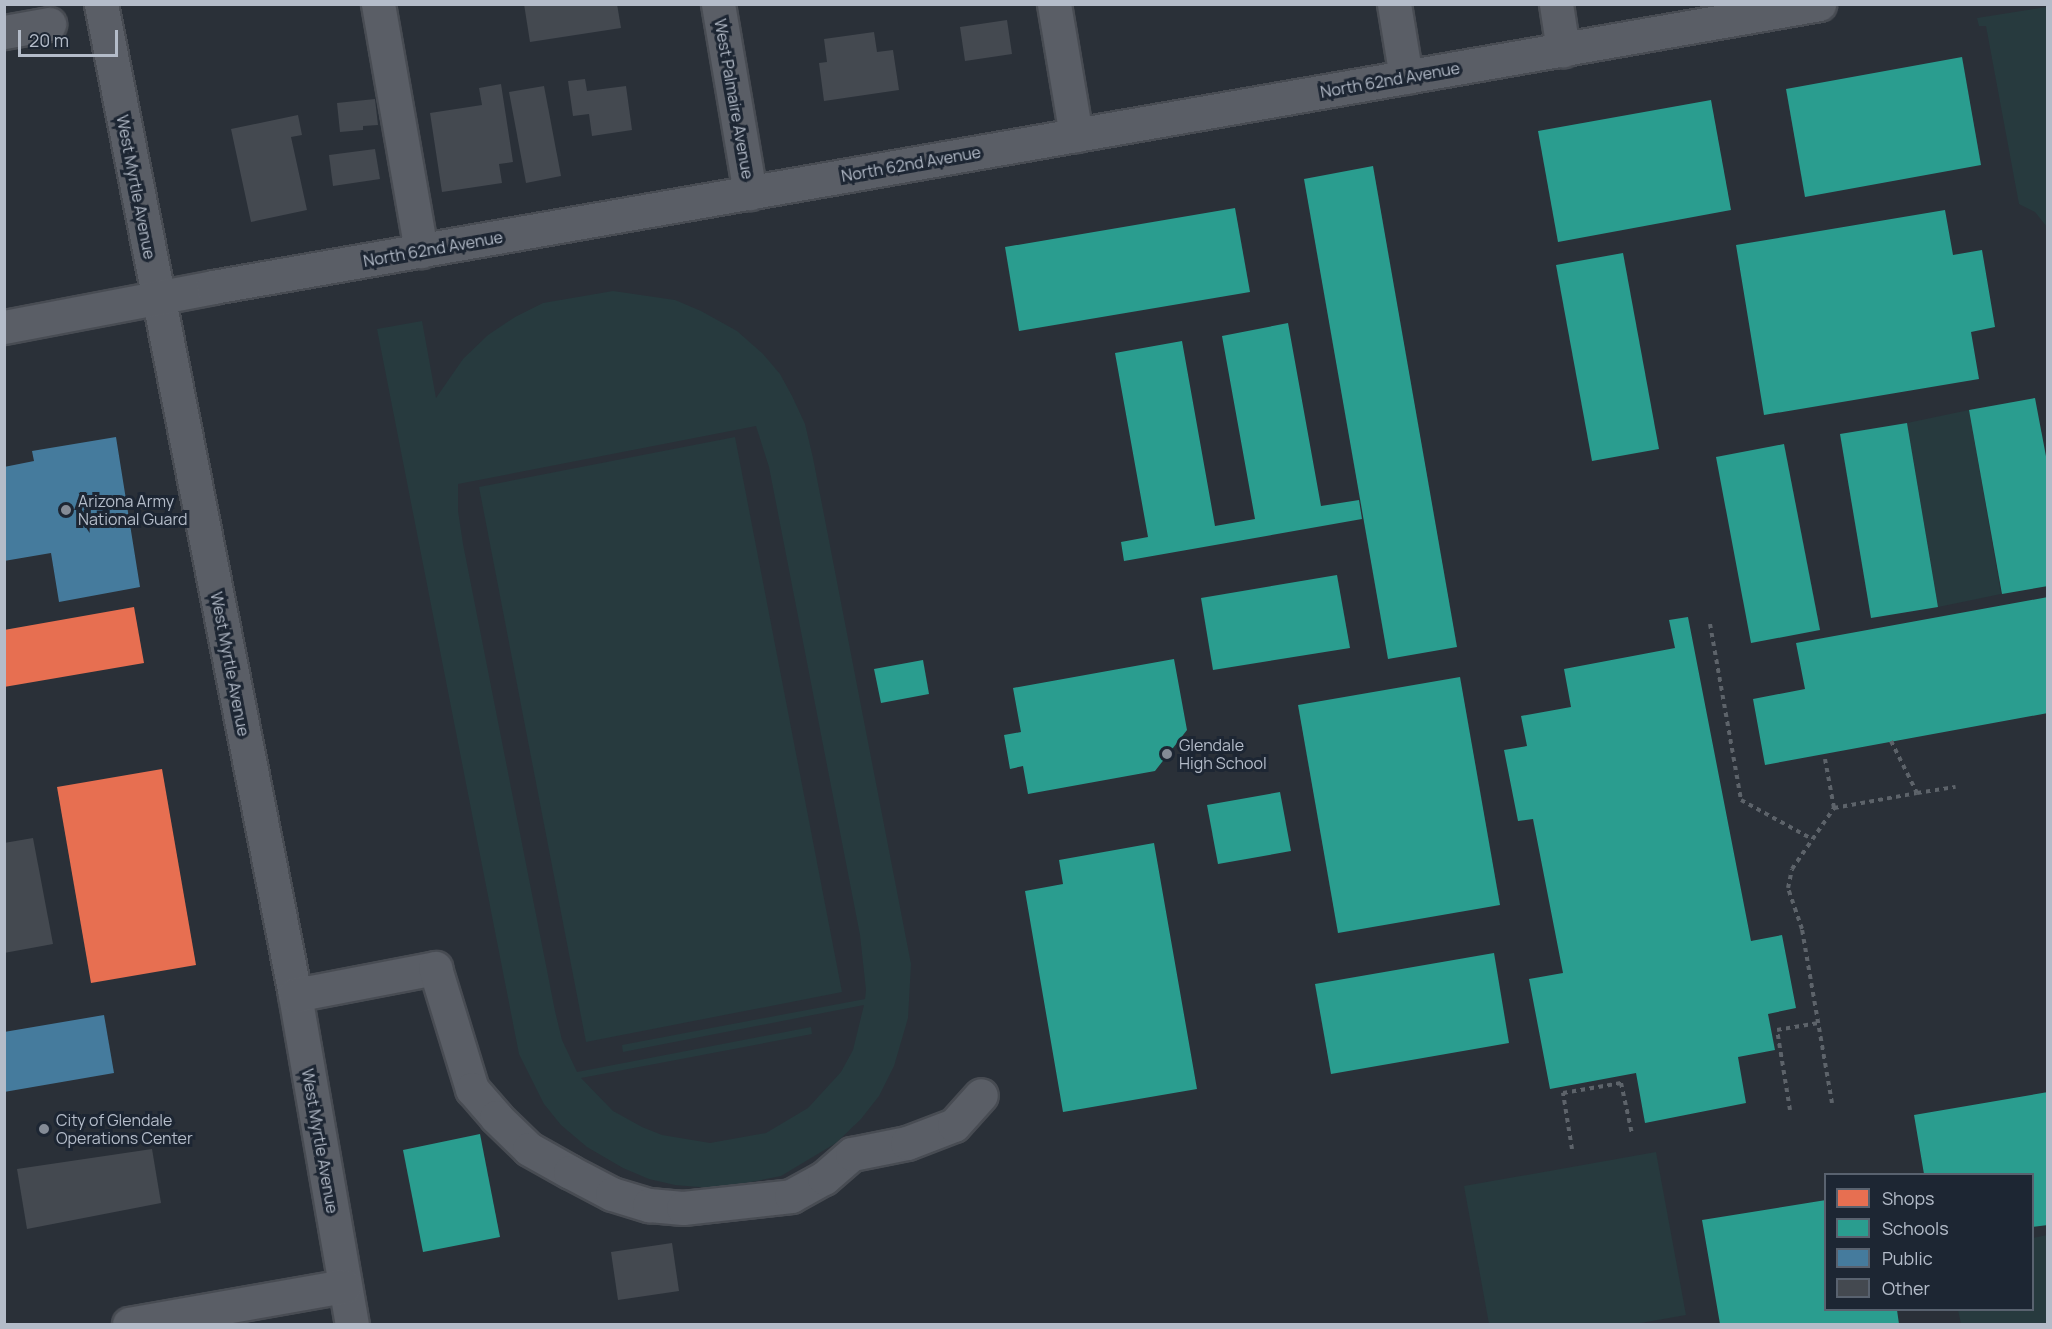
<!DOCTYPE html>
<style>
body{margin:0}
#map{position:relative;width:2052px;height:1329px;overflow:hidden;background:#2a3038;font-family:Manrope,sans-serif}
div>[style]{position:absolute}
.green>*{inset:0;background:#273a3e}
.shops>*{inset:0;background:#e76f51}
.schools>*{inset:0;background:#2a9d8f}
.public>*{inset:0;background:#457b9d}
.building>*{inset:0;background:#444950}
.path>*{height:4px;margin-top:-2px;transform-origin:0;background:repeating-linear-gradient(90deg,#5d636a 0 4.5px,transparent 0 9px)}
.roads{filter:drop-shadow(2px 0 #484c53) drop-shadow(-2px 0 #484c53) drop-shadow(0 2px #484c53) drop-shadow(0 -2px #484c53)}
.minor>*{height:33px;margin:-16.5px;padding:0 16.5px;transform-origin:16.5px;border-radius:16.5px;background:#5a5e66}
.dots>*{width:16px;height:16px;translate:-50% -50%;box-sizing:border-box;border:3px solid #1d2633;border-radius:50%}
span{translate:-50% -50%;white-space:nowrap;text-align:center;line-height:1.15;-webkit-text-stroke:6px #1d2633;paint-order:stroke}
.street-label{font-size:16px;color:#b4bcc9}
.poi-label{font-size:16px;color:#b4bcc9}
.left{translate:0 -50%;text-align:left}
.frame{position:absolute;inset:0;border:6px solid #b4bcc9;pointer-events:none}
.legend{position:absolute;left:1824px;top:1173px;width:210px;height:138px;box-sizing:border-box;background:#1d2633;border:2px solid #59626f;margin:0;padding:8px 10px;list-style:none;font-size:18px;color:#b4bcc9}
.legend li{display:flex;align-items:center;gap:12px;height:30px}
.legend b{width:30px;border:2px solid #59626f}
.scale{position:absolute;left:18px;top:30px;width:100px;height:27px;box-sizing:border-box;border:3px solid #b4bcc9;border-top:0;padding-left:8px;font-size:18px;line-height:21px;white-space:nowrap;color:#b4bcc9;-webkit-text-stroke:4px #1d2633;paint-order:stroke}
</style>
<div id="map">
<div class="green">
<div style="clip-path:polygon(2047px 7px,2048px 7px,2047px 227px,2035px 212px,2019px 204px,1986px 26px,1979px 26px,1977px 18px)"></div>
<div style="clip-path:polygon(evenodd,613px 291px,675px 300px,701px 311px,737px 331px,763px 354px,780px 374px,792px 396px,805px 424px,813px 458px,911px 964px,908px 1018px,894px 1066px,879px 1096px,861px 1119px,836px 1143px,781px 1176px,746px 1183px,711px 1188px,675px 1185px,649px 1179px,623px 1168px,587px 1147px,561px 1125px,544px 1104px,519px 1054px,377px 329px,422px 321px,436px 398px,463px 359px,488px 335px,515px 317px,543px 303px,613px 291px,756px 426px,769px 467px,860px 935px,866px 990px,865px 999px,622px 1045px,623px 1052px,864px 1005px,853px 1050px,841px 1072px,808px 1108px,766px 1133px,710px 1143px,662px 1135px,642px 1127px,613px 1111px,581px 1078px,812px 1034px,811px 1027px,577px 1072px,562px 1040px,555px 1011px,463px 544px,458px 511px,458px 484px,756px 426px)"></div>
<div style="clip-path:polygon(1969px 410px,2001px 594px,1938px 607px,1907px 423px)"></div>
<div style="clip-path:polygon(735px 437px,842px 992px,586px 1042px,479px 487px)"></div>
<div style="clip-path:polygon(1656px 1152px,1686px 1315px,1635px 1324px,1489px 1324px,1464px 1186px)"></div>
<div style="clip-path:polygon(2047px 1235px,2047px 1324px,1961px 1324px,1958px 1310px,2032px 1310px,2033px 1238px)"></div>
</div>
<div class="shops">
<div style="clip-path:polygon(134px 607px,144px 663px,4px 687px,4px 630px)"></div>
<div style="clip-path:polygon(162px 769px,196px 965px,91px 983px,57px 787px)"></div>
</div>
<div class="schools">
<div style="clip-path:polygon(1962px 57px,1981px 165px,1805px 197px,1786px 89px)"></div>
<div style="clip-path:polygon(1711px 100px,1731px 210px,1558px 242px,1538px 131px)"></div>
<div style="clip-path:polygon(1373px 166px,1457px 647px,1388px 659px,1304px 179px)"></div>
<div style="clip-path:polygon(1235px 208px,1250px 292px,1019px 331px,1005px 247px)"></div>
<div style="clip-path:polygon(1945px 210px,1953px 255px,1982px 250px,1995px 327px,1971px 332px,1979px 379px,1764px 415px,1736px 245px)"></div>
<div style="clip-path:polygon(1623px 253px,1659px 449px,1592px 461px,1556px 265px)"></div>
<div style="clip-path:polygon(1288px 323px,1321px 506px,1359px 500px,1362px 519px,1124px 561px,1121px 542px,1148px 537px,1115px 353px,1182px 341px,1215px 526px,1255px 519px,1222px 336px)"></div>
<div style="clip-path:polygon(2035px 398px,2048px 467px,2048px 586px,2002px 594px,1969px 410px)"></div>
<div style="clip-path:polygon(1907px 423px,1938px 607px,1871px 618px,1840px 434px)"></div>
<div style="clip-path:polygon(1784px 444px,1820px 630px,1751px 643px,1716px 457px)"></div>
<div style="clip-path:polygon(1337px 575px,1350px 648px,1213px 670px,1201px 598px)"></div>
<div style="clip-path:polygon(2048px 597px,2048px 713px,1765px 765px,1753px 699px,1805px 689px,1796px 643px)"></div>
<div style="clip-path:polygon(1688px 617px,1751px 941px,1782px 935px,1796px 1008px,1768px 1014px,1775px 1050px,1738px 1057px,1746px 1103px,1645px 1123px,1636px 1073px,1550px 1089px,1529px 979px,1563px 973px,1533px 819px,1518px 821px,1504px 750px,1527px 746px,1521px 716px,1571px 707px,1564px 669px,1675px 648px,1669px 620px)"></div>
<div style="clip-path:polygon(1174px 659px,1187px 730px,1155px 771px,1028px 794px,1023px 766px,1010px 769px,1004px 735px,1021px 732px,1013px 688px)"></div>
<div style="clip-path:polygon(923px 660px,929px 694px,881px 703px,874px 669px)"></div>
<div style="clip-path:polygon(1460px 677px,1500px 905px,1338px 933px,1298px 705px)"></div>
<div style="clip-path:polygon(1280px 792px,1291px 851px,1218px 864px,1207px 805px)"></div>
<div style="clip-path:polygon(1154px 843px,1197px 1089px,1063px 1112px,1025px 891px,1063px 884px,1059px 860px)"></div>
<div style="clip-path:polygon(1494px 953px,1509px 1043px,1331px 1074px,1315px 984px)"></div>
<div style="clip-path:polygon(2048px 1092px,2048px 1225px,2032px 1227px,2032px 1174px,1924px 1174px,1914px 1115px)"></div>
<div style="clip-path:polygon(480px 1134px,500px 1237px,423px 1252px,403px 1150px)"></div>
<div style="clip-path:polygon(1826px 1200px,1826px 1310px,1897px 1310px,1899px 1324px,1720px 1324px,1702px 1220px)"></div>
</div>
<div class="public">
<div style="clip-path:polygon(116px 437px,140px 587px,59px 602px,51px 553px,4px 561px,4px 467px,34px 461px,32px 451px)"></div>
<div style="clip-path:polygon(104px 1015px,114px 1073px,4px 1092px,4px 1032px)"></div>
</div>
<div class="building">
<div style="clip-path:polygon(524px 4px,617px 4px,621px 28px,530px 42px)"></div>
<div style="clip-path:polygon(1007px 20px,1012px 54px,965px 61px,960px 27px)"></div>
<div style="clip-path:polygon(874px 32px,877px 52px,893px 50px,899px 90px,824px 101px,819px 63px,827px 62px,824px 39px)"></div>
<div style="clip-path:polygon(585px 79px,587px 91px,626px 86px,632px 130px,592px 136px,589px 114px,573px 116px,568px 81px)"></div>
<div style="clip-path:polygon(501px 84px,513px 162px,499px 164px,502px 183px,442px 192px,430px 113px,482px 105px,479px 88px)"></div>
<div style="clip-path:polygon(544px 86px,561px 176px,526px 183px,509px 92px)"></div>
<div style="clip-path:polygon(375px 99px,378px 125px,363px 126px,363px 130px,340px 132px,337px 103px)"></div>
<div style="clip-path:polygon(298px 115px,302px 135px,291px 137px,307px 210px,251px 222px,231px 129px)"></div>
<div style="clip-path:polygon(375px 149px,380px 179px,333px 186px,329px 155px)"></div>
<div style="clip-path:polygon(33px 838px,53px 944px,4px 953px,4px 843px)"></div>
<div style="clip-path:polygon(152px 1149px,161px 1203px,27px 1229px,17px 1169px)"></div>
<div style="clip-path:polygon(672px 1243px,679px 1291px,618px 1300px,611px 1252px)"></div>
</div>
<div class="path">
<div style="left:1710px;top:624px;width:179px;rotate:80deg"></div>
<div style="left:1741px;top:800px;width:81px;rotate:28.8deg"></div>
<div style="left:1891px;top:741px;width:58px;rotate:63.4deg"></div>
<div style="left:1917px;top:793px;width:39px;rotate:-9deg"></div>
<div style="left:1825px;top:759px;width:50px;rotate:79.6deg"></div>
<div style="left:1834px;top:808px;width:84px;rotate:-10.2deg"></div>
<div style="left:1832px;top:1103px;width:177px;rotate:-99.8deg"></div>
<div style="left:1802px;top:929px;width:43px;rotate:-108.9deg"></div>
<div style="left:1788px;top:888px;width:19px;rotate:-78deg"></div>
<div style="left:1792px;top:869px;width:74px;rotate:-55.5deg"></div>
<div style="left:1790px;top:1110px;width:81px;rotate:-99.2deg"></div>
<div style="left:1777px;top:1030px;width:42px;rotate:-9.7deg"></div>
<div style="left:1572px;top:1149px;width:57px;rotate:-99.1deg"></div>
<div style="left:1563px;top:1093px;width:59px;rotate:-9.8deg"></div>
<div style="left:1621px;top:1083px;width:52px;rotate:77.8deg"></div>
</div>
<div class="roads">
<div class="minor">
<div style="left:101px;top:4px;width:1010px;rotate:78.92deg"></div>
<div style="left:295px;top:995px;width:334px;rotate:80.2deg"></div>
<div style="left:378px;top:4px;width:251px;rotate:80.1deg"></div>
<div style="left:718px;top:4px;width:192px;rotate:80.4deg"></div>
<div style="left:1054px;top:4px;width:133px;rotate:80.5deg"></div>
<div style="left:1394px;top:4px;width:74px;rotate:80.7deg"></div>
<div style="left:1556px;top:4px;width:47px;rotate:81.3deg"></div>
<div style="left:4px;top:32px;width:46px;rotate:-10.1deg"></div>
<div style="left:4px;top:327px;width:213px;rotate:-10.8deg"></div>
<div style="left:213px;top:287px;width:1631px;rotate:-9.99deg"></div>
<div style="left:295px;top:995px;width:143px;rotate:-10.9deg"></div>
<div style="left:435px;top:968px;width:127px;rotate:73deg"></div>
<div style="left:472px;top:1089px;width:37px;rotate:49deg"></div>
<div style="left:496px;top:1117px;width:46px;rotate:44.1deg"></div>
<div style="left:529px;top:1149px;width:47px;rotate:29.3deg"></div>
<div style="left:570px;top:1172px;width:47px;rotate:27.6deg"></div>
<div style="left:612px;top:1194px;width:39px;rotate:17deg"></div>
<div style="left:649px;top:1205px;width:34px;rotate:5deg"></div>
<div style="left:683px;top:1208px;width:109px;rotate:-6.3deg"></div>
<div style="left:791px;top:1196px;width:38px;rotate:-29deg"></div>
<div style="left:824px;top:1178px;width:37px;rotate:-41deg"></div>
<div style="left:852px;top:1154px;width:56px;rotate:-11.3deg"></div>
<div style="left:907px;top:1143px;width:50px;rotate:-21deg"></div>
<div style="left:954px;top:1125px;width:40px;rotate:-48deg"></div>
<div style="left:129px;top:1324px;width:219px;rotate:-10deg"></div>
</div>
</div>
<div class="dots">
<div style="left:66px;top:510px;background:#848b96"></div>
<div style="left:1167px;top:754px;background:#848b96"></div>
<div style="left:44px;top:1129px;background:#848b96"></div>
</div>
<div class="street-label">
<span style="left:1390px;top:80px;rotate:-10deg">North 62nd Avenue</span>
<span style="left:734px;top:99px;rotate:80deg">West Palmaire Avenue</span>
<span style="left:911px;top:164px;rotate:-10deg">North 62nd Avenue</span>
<span style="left:136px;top:187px;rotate:79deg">West Myrtle Avenue</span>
<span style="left:433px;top:249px;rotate:-10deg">North 62nd Avenue</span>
<span style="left:230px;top:664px;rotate:79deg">West Myrtle Avenue</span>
<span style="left:320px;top:1141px;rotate:80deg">West Myrtle Avenue</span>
</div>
<div class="poi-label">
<span class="left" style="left:78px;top:510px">Arizona Army<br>National Guard</span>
<span class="left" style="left:1179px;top:754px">Glendale<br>High School</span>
<span class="left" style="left:56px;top:1129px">City of Glendale<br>Operations Center</span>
</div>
<div class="frame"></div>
<ul class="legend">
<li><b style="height:16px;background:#e76f51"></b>Shops</li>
<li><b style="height:16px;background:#2a9d8f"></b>Schools</li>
<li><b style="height:16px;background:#457b9d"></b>Public</li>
<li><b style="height:16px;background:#444950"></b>Other</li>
</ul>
<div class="scale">20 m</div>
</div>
